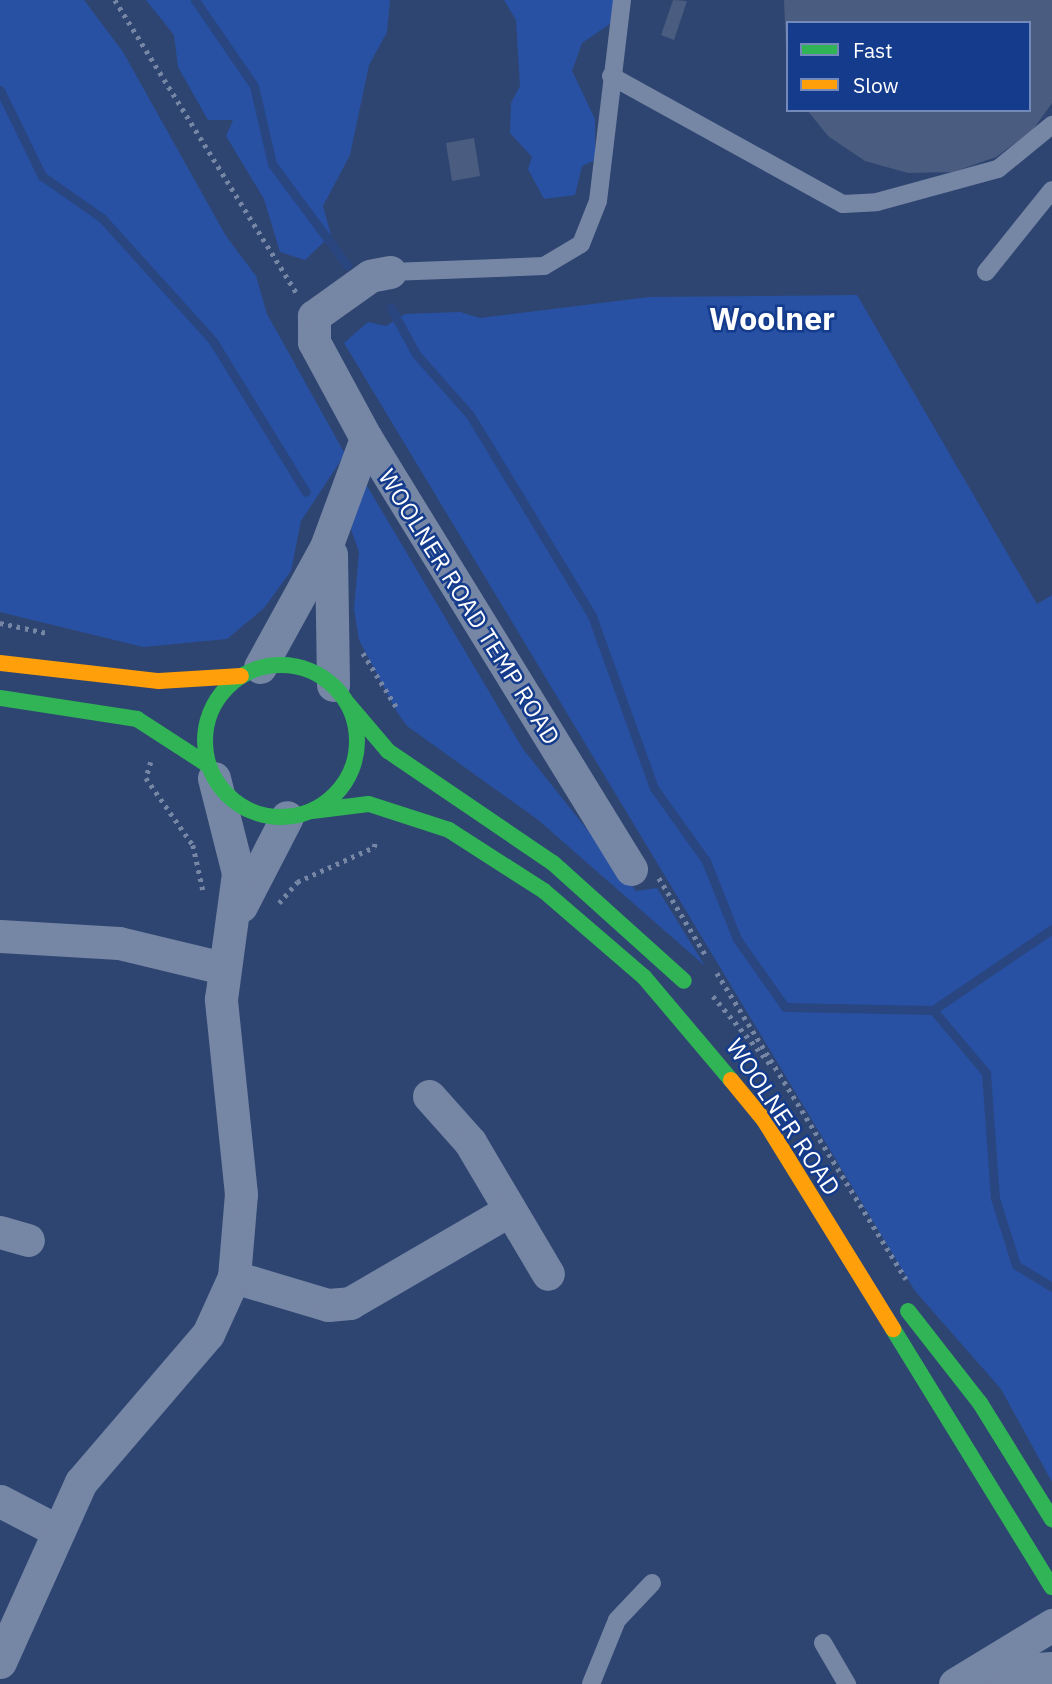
<!DOCTYPE html>
<style>
body{margin:0}
#map{position:relative;width:1052px;height:1684px;overflow:hidden;background:#2f4571;font-family:"IBM Plex Sans",sans-serif}
div>[style]{position:absolute}
.green>*{inset:0;background:#2851a3}
.stream>*{height:9px;margin:-4.5px;padding:0 4.5px;transform-origin:4.5px;border-radius:4.5px;background:#2a4681}
.building>*{inset:0;background:#4a5c7f}
.path>*{height:4.5px;margin-top:-2.25px;transform-origin:0;background:repeating-linear-gradient(90deg,#7686a5 0 3.5px,transparent 0 8.5px)}
.lane>*{height:18px;margin:-9px;padding:0 9px;transform-origin:9px;border-radius:9px;background:#7686a5}
.street>*{height:33px;margin:-16.5px;padding:0 16.5px;transform-origin:16.5px;border-radius:16.5px;background:#7686a5}
.fast>*{height:16px;margin:-8px;padding:0 8px;transform-origin:8px;border-radius:8px;background:#30b455}
.fast>.ring{margin:-8px;padding:0;box-sizing:content-box;background:none;border:16px solid #30b455;border-radius:50%}
.slow>*{height:16px;margin:-8px;padding:0 8px;transform-origin:8px;border-radius:8px;background:#ff9f0a}
span{translate:-50% -50%;white-space:nowrap;text-align:center;line-height:1.15;-webkit-text-stroke:5px #143b8c;paint-order:stroke}
.street-label{font-size:24px;color:#fff}
.district-label{font-size:32px;color:#fff;font-weight:700}
.legend{position:absolute;left:786px;top:21px;width:245px;height:91px;box-sizing:border-box;background:#143b8c;border:2px solid #7289ba;margin:0;padding:9px 12px;list-style:none;font-size:21px;color:#fff}
.legend li{display:flex;align-items:center;gap:14px;height:35px}
.legend b{width:35px;border:2px solid #7289ba}
</style>
<div id="map">
<div class="green">
<div style="clip-path:polygon(0 0,84px 0,123px 52px,226px 236px,256px 276px,267px 314px,345px 454px,301px 521px,291px 571px,264px 608px,227px 639px,143px 647px,0 612px)"></div>
<div style="clip-path:polygon(146px 0,390px 0,387px 32px,369px 65px,350px 155px,323px 206px,331px 235px,305px 260px,280px 252px,264px 199px,226px 136px,233px 120px,208px 120px,178px 67px,174px 35px)"></div>
<div style="clip-path:polygon(504px 0,614px 0,611px 23px,582px 43px,572px 71px,595px 119px,595px 160px,582px 166px,575px 195px,544px 199px,528px 169px,532px 157px,510px 133px,511px 103px,520px 86px,516px 20px)"></div>
<div style="clip-path:polygon(857px 295px,1037px 604px,1052px 595px,1052px 1482px,1001px 1389px,915px 1291px,344px 343px,368px 322px,386px 326px,405px 314px,460px 312px,480px 318px,649px 297px)"></div>
<div style="clip-path:polygon(367px 486px,523px 749px,636px 891px,657px 888px,705px 966px,537px 819px,407px 726px,397px 712px,359px 640px,354px 609px,359px 552px,351px 529px,359px 490px)"></div>
</div>
<div class="stream">
<div style="left:195px;top:0;width:104px;rotate:55.5deg"></div>
<div style="left:254px;top:86px;width:80px;rotate:77deg"></div>
<div style="left:272px;top:164px;width:126px;rotate:53.4deg"></div>
<div style="left:0;top:90px;width:96px;rotate:64deg"></div>
<div style="left:42px;top:176px;width:73px;rotate:35deg"></div>
<div style="left:102px;top:218px;width:166px;rotate:47.9deg"></div>
<div style="left:213px;top:341px;width:177px;rotate:58.4deg"></div>
<div style="left:391px;top:308px;width:52px;rotate:61.5deg"></div>
<div style="left:416px;top:354px;width:81px;rotate:48.5deg"></div>
<div style="left:470px;top:415px;width:235px;rotate:58.7deg"></div>
<div style="left:592px;top:616px;width:183px;rotate:70.2deg"></div>
<div style="left:654px;top:788px;width:90px;rotate:54.5deg"></div>
<div style="left:706px;top:861px;width:84px;rotate:68.3deg"></div>
<div style="left:737px;top:939px;width:83px;rotate:54.8deg"></div>
<div style="left:785px;top:1007px;width:148px;rotate:1.2deg"></div>
<div style="left:933px;top:1010px;width:82px;rotate:49.9deg"></div>
<div style="left:986px;top:1073px;width:125px;rotate:85.9deg"></div>
<div style="left:995px;top:1198px;width:70px;rotate:72.6deg"></div>
<div style="left:1016px;top:1265px;width:42px;rotate:31.4deg"></div>
<div style="left:933px;top:1010px;width:144px;rotate:-34.2deg"></div>
</div>
<div class="building">
<div style="clip-path:polygon(673px 0,687px 1px,674px 40px,661px 35px)"></div>
<div style="clip-path:polygon(784px 0,1052px 0,1052px 103px,1032px 131px,996px 157px,953px 172px,908px 173px,865px 161px,828px 136px,807px 110px,1029px 110px,1029px 23px,788px 23px,787px 70px)"></div>
<div style="clip-path:polygon(474px 138px,480px 176px,452px 181px,446px 143px)"></div>
</div>
<div class="path">
<div style="left:115px;top:0;width:345px;rotate:58.2deg"></div>
<div style="left:0;top:623px;width:48px;rotate:12deg"></div>
<div style="left:363px;top:653px;width:65px;rotate:58.3deg"></div>
<div style="left:151px;top:762px;width:17px;rotate:107deg"></div>
<div style="left:146px;top:778px;width:82px;rotate:55deg"></div>
<div style="left:193px;top:845px;width:46px;rotate:77.5deg"></div>
<div style="left:659px;top:878px;width:89px;rotate:58.8deg"></div>
<div style="left:279px;top:903px;width:28px;rotate:-49deg"></div>
<div style="left:297px;top:882px;width:85px;rotate:-24.4deg"></div>
<div style="left:374px;top:847px;width:8px;rotate:-76deg"></div>
<div style="left:717px;top:973px;width:360px;rotate:58.3deg"></div>
<div style="left:713px;top:996px;width:89px;rotate:50deg"></div>
</div>
<div class="lane">
<div style="left:611px;top:76px;width:265px;rotate:28.9deg"></div>
<div style="left:843px;top:204px;width:34px;rotate:-3deg"></div>
<div style="left:877px;top:202px;width:125px;rotate:-15.3deg"></div>
<div style="left:998px;top:169px;width:70px;rotate:-39.2deg"></div>
<div style="left:390px;top:272px;width:154px;rotate:-2.2deg"></div>
<div style="left:544px;top:266px;width:43px;rotate:-30.7deg"></div>
<div style="left:581px;top:244px;width:46px;rotate:-68.4deg"></div>
<div style="left:598px;top:201px;width:202px;rotate:-83.2deg"></div>
<div style="left:986px;top:272px;width:105px;rotate:-51.2deg"></div>
<div style="left:823px;top:1643px;width:48px;rotate:59.7deg"></div>
<div style="left:591px;top:1684px;width:69px;rotate:-67.9deg"></div>
<div style="left:617px;top:1620px;width:51px;rotate:-46.6deg"></div>
</div>
<div class="street">
<div style="left:390px;top:272px;width:20px;rotate:169deg"></div>
<div style="left:370px;top:276px;width:69px;rotate:144.5deg"></div>
<div style="left:314px;top:316px;width:26px;rotate:90deg"></div>
<div style="left:314px;top:342px;width:109px;rotate:61.6deg"></div>
<div style="left:366px;top:438px;width:506px;rotate:58.41deg"></div>
<div style="left:331px;top:554px;width:131px;rotate:89.1deg"></div>
<div style="left:260px;top:667px;width:137px;rotate:-61.2deg"></div>
<div style="left:326px;top:547px;width:116px;rotate:-69.8deg"></div>
<div style="left:241px;top:906px;width:100px;rotate:-62.7deg"></div>
<div style="left:0;top:936px;width:119px;rotate:3.4deg"></div>
<div style="left:119px;top:943px;width:107px;rotate:13.5deg"></div>
<div style="left:429px;top:1096px;width:62px;rotate:48.3deg"></div>
<div style="left:470px;top:1142px;width:153px;rotate:59.4deg"></div>
<div style="left:0;top:1232px;width:29px;rotate:16deg"></div>
<div style="left:234px;top:1277px;width:98px;rotate:16.6deg"></div>
<div style="left:328px;top:1305px;width:22px;rotate:-5deg"></div>
<div style="left:350px;top:1303px;width:185px;rotate:-30.2deg"></div>
<div style="left:0;top:1501px;width:65px;rotate:27.3deg"></div>
<div style="left:0;top:1662px;width:197px;rotate:-65.8deg"></div>
<div style="left:81px;top:1482px;width:195px;rotate:-49.4deg"></div>
<div style="left:208px;top:1334px;width:63px;rotate:-65.5deg"></div>
<div style="left:234px;top:1277px;width:83px;rotate:-85.2deg"></div>
<div style="left:241px;top:1194px;width:196px;rotate:-95.9deg"></div>
<div style="left:221px;top:999px;width:127px;rotate:-82.3deg"></div>
<div style="left:238px;top:873px;width:98px;rotate:-104.2deg"></div>
<div style="left:987px;top:1672px;width:65px;rotate:-3.5deg"></div>
<div style="left:955px;top:1684px;width:114px;rotate:-31.3deg"></div>
</div>
<div class="fast">
<div class="ring" style="left:205px;top:665px;width:136px;height:136px"></div>
<div style="left:0;top:698px;width:139px;rotate:8.7deg"></div>
<div style="left:137px;top:719px;width:85px;rotate:32.9deg"></div>
<div style="left:348px;top:704px;width:62px;rotate:49.6deg"></div>
<div style="left:388px;top:751px;width:199px;rotate:34.2deg"></div>
<div style="left:553px;top:863px;width:176px;rotate:42deg"></div>
<div style="left:312px;top:811px;width:57px;rotate:-7deg"></div>
<div style="left:369px;top:804px;width:84px;rotate:18deg"></div>
<div style="left:449px;top:830px;width:113px;rotate:32.7deg"></div>
<div style="left:544px;top:891px;width:132px;rotate:40.7deg"></div>
<div style="left:644px;top:977px;width:135px;rotate:49.8deg"></div>
<div style="left:908px;top:1311px;width:117px;rotate:52deg"></div>
<div style="left:980px;top:1403px;width:137px;rotate:58.2deg"></div>
<div style="left:893px;top:1329px;width:303px;rotate:58.4deg"></div>
</div>
<div class="slow">
<div style="left:0;top:663px;width:160px;rotate:6.5deg"></div>
<div style="left:159px;top:681px;width:82px;rotate:-3.5deg"></div>
<div style="left:731px;top:1080px;width:52px;rotate:50.5deg"></div>
<div style="left:764px;top:1120px;width:246px;rotate:58.3deg"></div>
</div>
<div class="street-label">
<span style="left:469px;top:607px;rotate:58deg">WOOLNER ROAD TEMP ROAD</span>
<span style="left:783px;top:1117px;rotate:56deg">WOOLNER ROAD</span>
</div>
<div class="district-label">
<span style="left:772px;top:318px">Woolner</span>
</div>
<ul class="legend">
<li><b style="height:9px;background:#30b455"></b>Fast</li>
<li><b style="height:9px;background:#ff9f0a"></b>Slow</li>
</ul>
</div>
